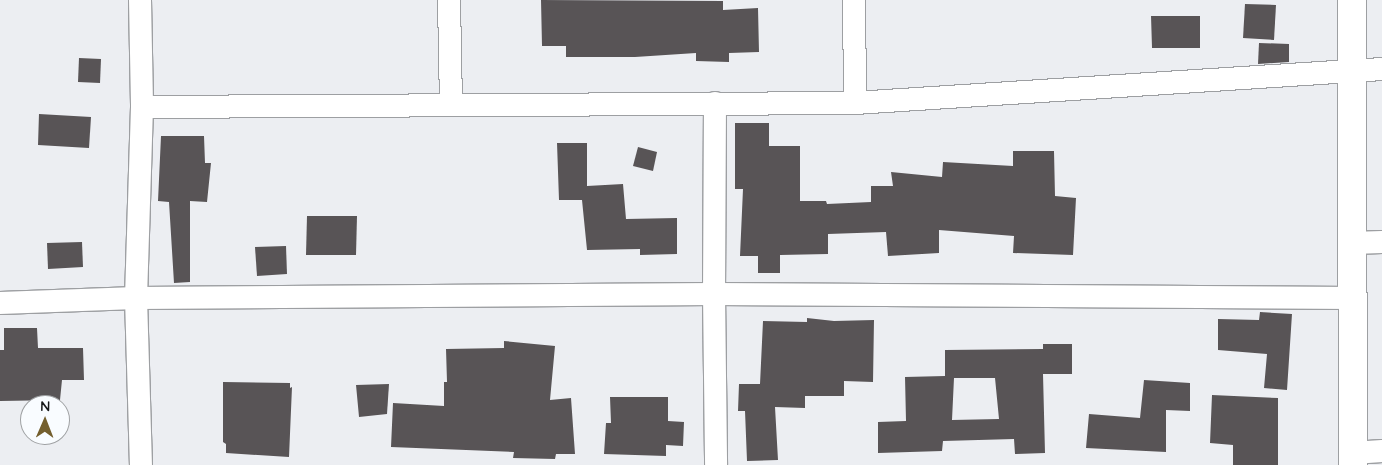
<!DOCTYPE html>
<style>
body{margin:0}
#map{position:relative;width:1382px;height:465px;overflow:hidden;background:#eceef2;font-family:Quicksand,sans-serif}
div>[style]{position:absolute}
.building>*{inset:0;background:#585456}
.roads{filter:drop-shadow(1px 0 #9d9fa2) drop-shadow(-1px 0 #9d9fa2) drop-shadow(0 1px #9d9fa2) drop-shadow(0 -1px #9d9fa2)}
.street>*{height:22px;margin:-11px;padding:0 11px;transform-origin:11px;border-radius:11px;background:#fff}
.secondary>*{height:28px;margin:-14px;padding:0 14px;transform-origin:14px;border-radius:14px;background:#fff}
span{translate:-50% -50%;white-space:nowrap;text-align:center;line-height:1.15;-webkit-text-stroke:5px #f9fcff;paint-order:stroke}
.north{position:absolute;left:20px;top:395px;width:50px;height:50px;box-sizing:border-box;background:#f9fcff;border:1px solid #9fa1a3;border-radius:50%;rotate:1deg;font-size:14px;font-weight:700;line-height:20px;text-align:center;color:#171819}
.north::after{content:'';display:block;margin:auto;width:18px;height:22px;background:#745f2e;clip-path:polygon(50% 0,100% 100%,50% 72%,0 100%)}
</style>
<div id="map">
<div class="building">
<div style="clip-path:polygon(541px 0,723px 1px,723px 10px,758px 8px,759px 52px,729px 53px,729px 62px,696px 61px,696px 53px,635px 57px,566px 57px,566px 46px,542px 46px)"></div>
<div style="clip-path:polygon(1245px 4px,1276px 5px,1274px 40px,1243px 38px)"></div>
<div style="clip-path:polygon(1151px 16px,1200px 16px,1200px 48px,1152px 48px)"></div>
<div style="clip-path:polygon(1259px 43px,1289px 44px,1289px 62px,1258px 64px)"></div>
<div style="clip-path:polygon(79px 58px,101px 59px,100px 83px,78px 82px)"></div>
<div style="clip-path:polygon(39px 114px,91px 117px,89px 148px,38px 145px)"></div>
<div style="clip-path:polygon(735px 123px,769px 123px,769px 146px,800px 146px,800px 201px,826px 201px,827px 204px,871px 202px,871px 186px,893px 186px,891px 172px,942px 177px,943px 162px,1013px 166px,1013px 151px,1054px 151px,1055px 196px,1076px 198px,1073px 255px,1013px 253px,1014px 236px,939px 230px,939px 253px,888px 256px,886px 232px,828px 234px,828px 254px,780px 255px,780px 273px,758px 273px,758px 256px,740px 256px,743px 189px,735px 189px)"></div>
<div style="clip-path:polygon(161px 136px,204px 136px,205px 163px,211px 163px,207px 202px,190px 201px,190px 282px,174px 283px,169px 202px,158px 201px)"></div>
<div style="clip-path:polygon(557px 143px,587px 143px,587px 186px,623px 184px,626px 219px,677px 218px,677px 254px,640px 255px,640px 249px,587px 250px,582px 200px,559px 200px)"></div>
<div style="clip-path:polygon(638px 147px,657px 152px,653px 171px,633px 166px)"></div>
<div style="clip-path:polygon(307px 216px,357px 216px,356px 255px,306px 255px)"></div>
<div style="clip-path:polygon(82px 242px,83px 267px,48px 269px,47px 243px)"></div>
<div style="clip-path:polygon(286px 246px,287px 274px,257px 276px,255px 247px)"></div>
<div style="clip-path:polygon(1260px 312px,1292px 314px,1287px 390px,1264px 388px,1267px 354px,1218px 350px,1218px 319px,1259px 320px)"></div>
<div style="clip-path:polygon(807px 318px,834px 321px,874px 320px,873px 382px,844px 381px,844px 396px,805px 396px,805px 408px,775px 407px,778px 460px,747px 461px,745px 411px,738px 411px,739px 384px,760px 384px,763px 321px,807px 322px)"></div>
<div style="clip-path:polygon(4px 328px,37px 328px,38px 348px,83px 348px,84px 380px,62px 380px,60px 400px,0 401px,0 350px,4px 350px)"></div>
<div style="clip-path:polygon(504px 341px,555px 346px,550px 400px,571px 398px,575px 454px,556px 454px,555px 459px,513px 458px,514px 452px,391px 447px,393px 403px,444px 406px,444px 382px,447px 382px,446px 349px,504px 348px)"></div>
<div style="clip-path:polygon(evenodd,1043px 344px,1072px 344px,1072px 374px,1043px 374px,1045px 453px,1015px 454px,1014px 439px,943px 441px,942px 451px,878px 453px,878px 422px,906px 421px,905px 377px,945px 376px,945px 350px,1043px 349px,1043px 344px,954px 378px,995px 378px,999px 419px,952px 420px,954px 378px)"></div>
<div style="clip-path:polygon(1144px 380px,1190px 383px,1190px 411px,1166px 410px,1166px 452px,1086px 448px,1089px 414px,1140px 418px)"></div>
<div style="clip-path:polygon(223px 382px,290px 383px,290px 388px,292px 387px,289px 457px,226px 453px,226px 444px,223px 442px)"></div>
<div style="clip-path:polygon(389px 384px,387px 414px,359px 417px,356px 385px)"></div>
<div style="clip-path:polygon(1212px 395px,1278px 398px,1278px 465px,1233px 465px,1233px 445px,1210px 443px)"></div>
<div style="clip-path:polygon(610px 397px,668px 397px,668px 421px,684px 422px,683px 446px,666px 445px,666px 456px,604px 454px,606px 423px,611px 423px)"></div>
</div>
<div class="roads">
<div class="street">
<div style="left:140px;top:0;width:107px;rotate:88.9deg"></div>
<div style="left:142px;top:107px;width:191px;rotate:91.8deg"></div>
<div style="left:136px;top:298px;width:167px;rotate:88.3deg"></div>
<div style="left:449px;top:0;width:105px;rotate:88.9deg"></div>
<div style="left:854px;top:0;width:103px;rotate:89.4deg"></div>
<div style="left:715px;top:103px;width:191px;rotate:90.3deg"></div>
<div style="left:714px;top:294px;width:171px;rotate:89.3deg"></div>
<div style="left:142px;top:107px;width:713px;rotate:-0.32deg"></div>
<div style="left:855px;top:103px;width:528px;rotate:-3.69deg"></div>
<div style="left:1352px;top:243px;width:30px;rotate:-2deg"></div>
<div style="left:0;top:303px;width:136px;rotate:-2.1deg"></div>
<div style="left:136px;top:298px;width:578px;rotate:-0.4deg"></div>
<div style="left:714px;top:294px;width:639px;rotate:0.36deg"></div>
<div style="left:1353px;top:453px;width:29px;rotate:-4deg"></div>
</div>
<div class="secondary">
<div style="left:1352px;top:0;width:465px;rotate:89.9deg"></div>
</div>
</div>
<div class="north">N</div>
</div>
